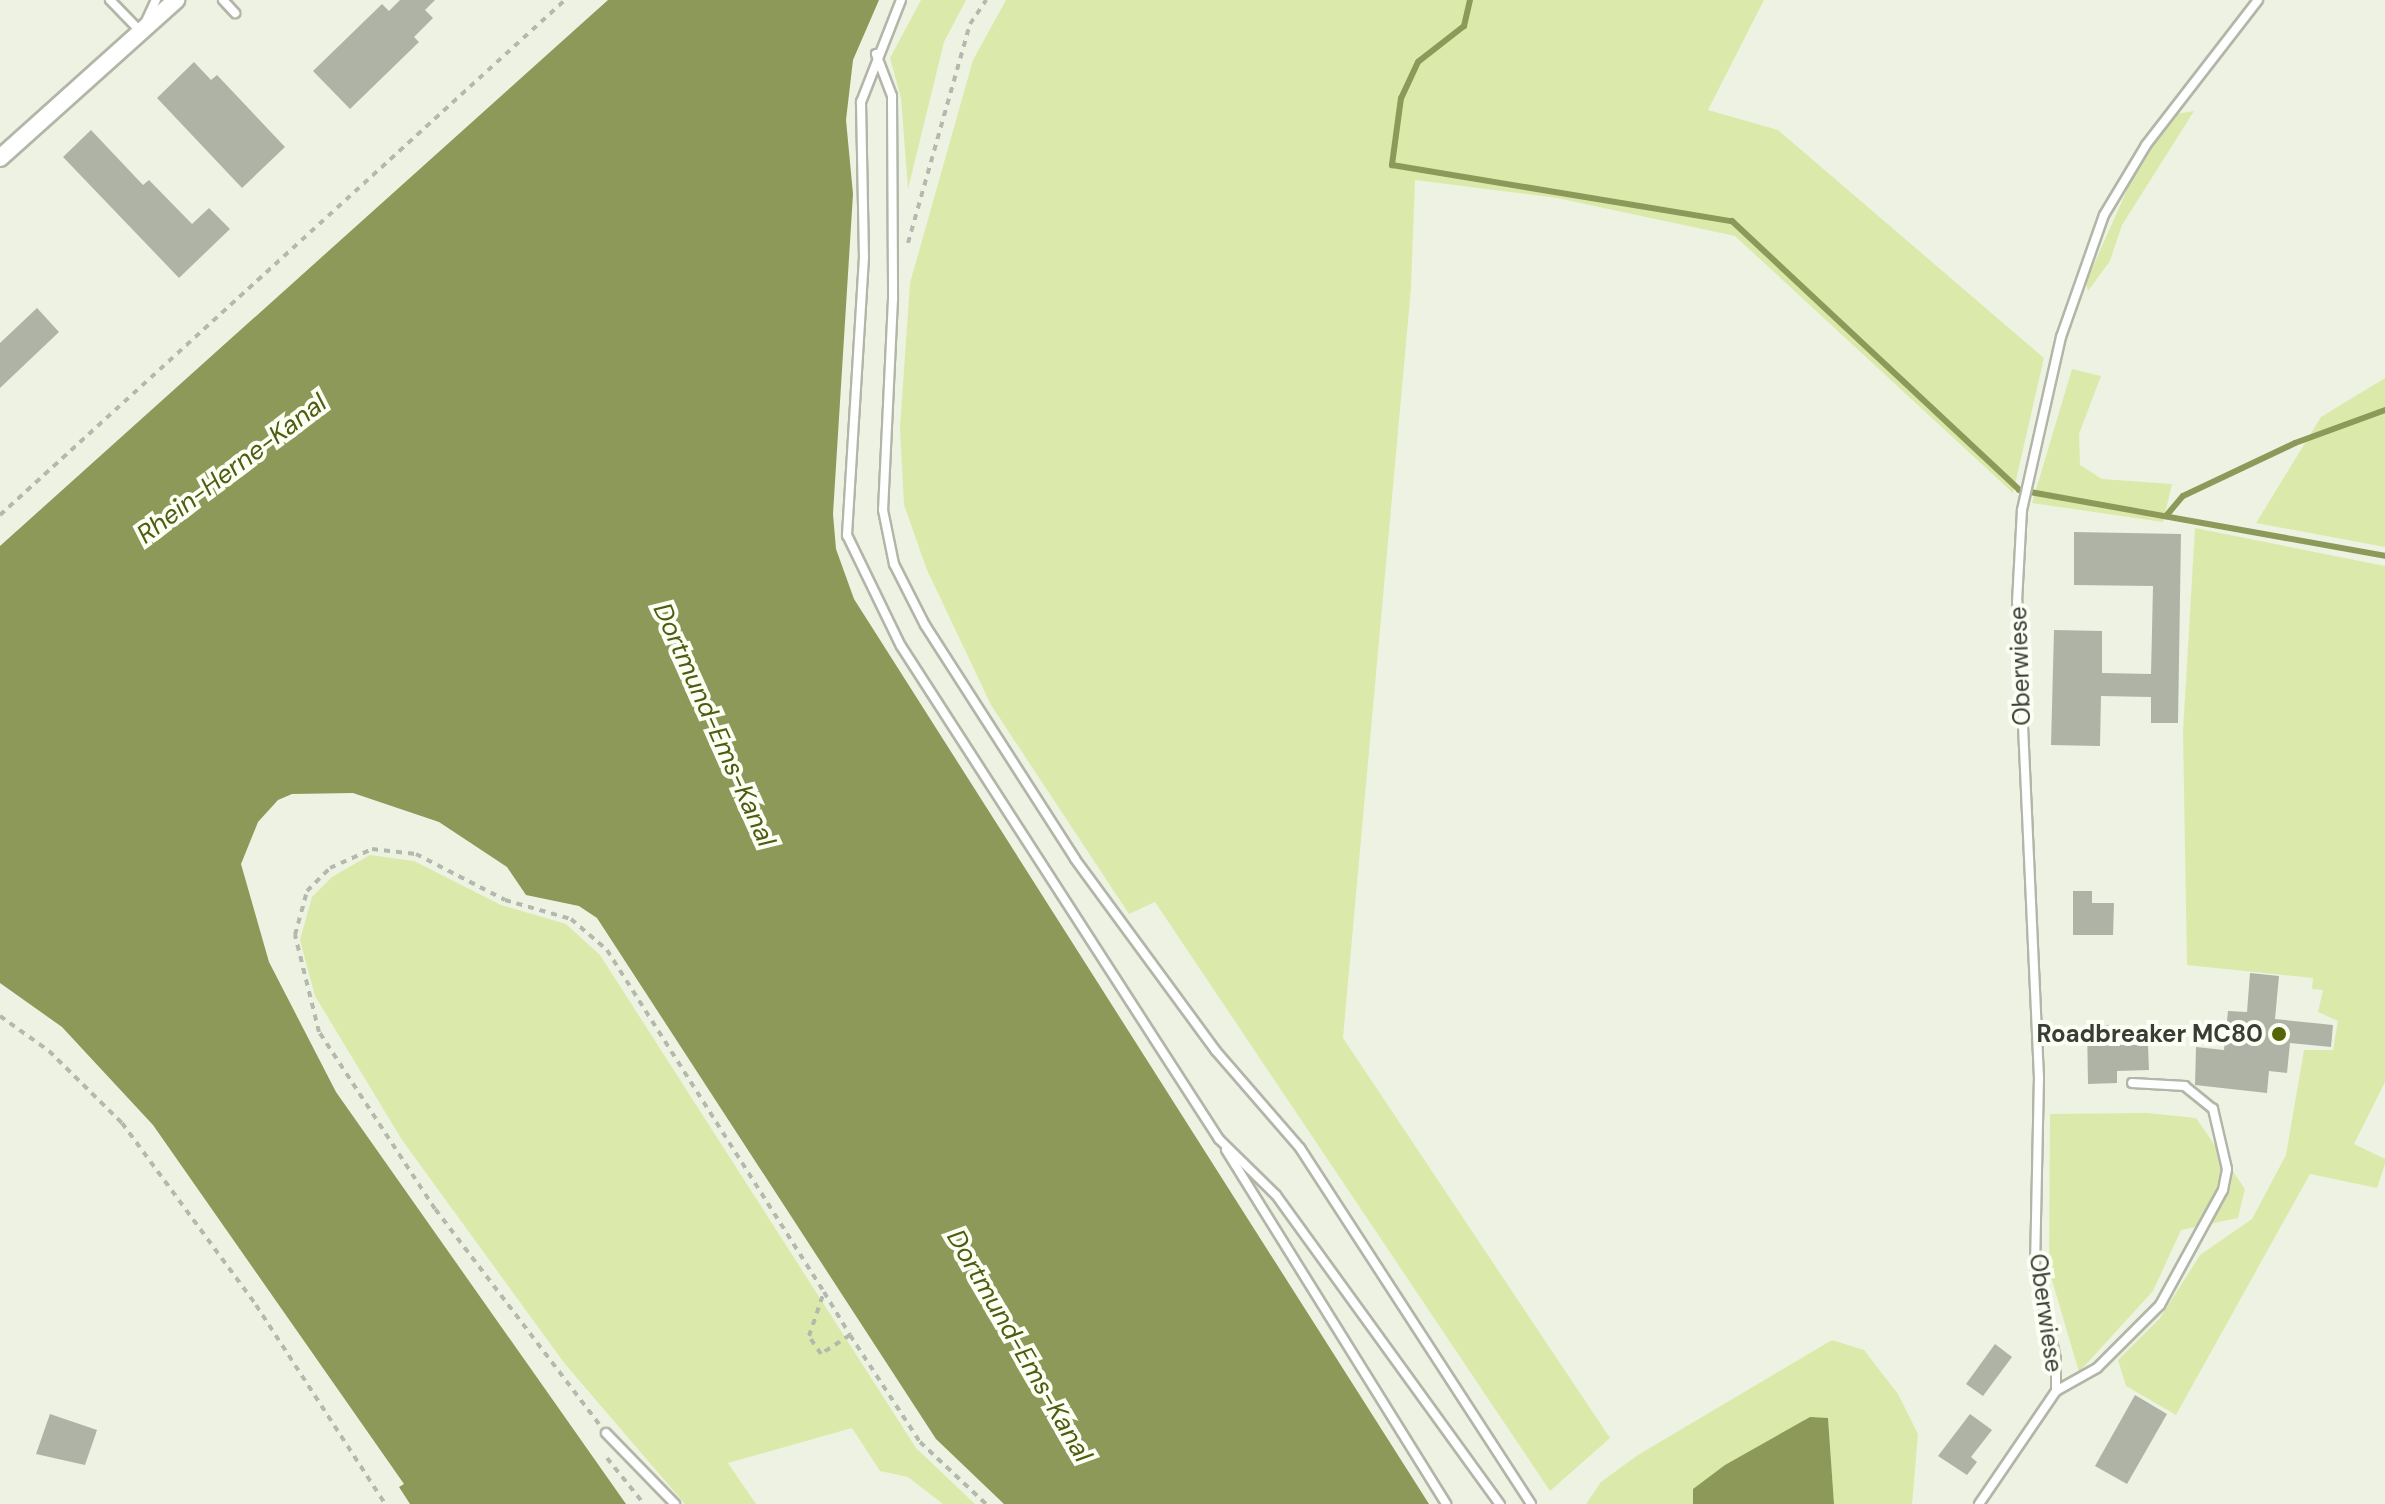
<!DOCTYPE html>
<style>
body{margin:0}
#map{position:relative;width:2385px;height:1504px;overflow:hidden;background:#eef2e3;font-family:"DM Sans",sans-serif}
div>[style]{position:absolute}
.green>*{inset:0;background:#dbeaab}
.water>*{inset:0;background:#8c9959}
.stream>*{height:6px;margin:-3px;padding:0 3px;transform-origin:3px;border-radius:3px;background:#8c9959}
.building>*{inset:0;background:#afb3a5}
.path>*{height:4px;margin-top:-2px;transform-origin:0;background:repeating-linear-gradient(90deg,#b5b8ac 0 6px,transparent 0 12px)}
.roads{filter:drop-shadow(2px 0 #b2b6a8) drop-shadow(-2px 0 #b2b6a8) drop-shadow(0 2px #b2b6a8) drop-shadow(0 -2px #b2b6a8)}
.lane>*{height:8px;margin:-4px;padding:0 4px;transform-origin:4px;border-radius:4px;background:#fff}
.street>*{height:16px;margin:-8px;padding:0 8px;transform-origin:8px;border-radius:8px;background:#fff}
.dots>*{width:22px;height:22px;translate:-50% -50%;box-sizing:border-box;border:4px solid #fcfff3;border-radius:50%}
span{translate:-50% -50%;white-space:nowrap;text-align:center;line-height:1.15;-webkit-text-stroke:8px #fcfff3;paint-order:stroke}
.street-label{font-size:24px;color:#3a3c36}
.poi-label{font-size:24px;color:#3a3c36;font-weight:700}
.right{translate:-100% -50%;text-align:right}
.water-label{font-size:26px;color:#505b12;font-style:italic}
</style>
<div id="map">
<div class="green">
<div style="clip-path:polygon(921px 0,966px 0,944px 42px,908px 189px,901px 98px,890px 58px)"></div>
<div style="clip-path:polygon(1006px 0,1764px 0,1708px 110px,1778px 130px,2044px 358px,2013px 493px,1735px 236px,1557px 198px,1415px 180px,1411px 288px,1343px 1038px,1610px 1438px,1550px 1491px,1155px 902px,1129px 914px,991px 705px,927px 570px,904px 505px,900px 428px,910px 283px,973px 60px)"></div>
<div style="clip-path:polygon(2194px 111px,2122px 225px,2110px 261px,2088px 291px,2086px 282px,2135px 172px,2171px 115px)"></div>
<div style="clip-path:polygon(2072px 369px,2101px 376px,2079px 434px,2080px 465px,2102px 479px,2172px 484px,2163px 522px,2032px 503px)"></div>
<div style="clip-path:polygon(2385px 378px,2385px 547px,2256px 523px,2321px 417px)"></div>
<div style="clip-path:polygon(2195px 528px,2385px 566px,2385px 1082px,2354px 1144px,2385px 1159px,2385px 1164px,2377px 1188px,2310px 1174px,2176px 1415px,2126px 1386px,2118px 1360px,2160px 1318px,2200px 1255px,2252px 1219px,2286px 1155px,2304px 1050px,2333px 1050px,2338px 1021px,2318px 1012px,2323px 990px,2312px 989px,2313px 978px,2187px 965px,2183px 732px)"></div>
<div style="clip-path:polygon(370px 855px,414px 861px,501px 905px,566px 924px,600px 955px,916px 1448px,975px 1504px,943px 1504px,908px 1477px,880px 1471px,852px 1428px,728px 1463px,756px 1504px,685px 1504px,565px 1364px,402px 1140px,315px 996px,300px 940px,312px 897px,332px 877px)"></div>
<div style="clip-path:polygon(2147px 1113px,2196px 1118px,2245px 1189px,2238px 1218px,2181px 1230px,2153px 1291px,2079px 1372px,2049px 1270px,2050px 1114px)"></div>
<div style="clip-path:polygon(1832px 1340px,1864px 1350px,1898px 1394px,1918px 1434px,1912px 1504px,1834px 1504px,1828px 1419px,1694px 1489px,1693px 1504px,1586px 1504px,1601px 1482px,1638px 1455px)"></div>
</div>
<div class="water">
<div style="clip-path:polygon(608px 0,879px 0,853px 60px,846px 120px,853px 194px,833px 514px,836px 549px,854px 599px,1429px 1504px,1004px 1504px,936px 1439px,597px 918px,579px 906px,526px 895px,507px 867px,439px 822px,353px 793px,292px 794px,278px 800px,258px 822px,241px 864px,269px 962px,336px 1092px,626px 1504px,410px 1504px,399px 1487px,404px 1484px,153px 1125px,62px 1027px,0 983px,0 546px)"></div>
<div style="clip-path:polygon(1810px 1417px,1828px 1418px,1834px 1504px,1693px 1504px,1693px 1489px,1725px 1465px)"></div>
</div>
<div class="stream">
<div style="left:1470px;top:0;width:27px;rotate:103deg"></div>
<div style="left:1464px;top:26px;width:58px;rotate:142deg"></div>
<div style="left:1418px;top:62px;width:40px;rotate:115deg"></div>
<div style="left:1401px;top:98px;width:68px;rotate:97.7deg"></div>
<div style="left:1392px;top:165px;width:345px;rotate:9.4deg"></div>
<div style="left:1732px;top:221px;width:393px;rotate:43.1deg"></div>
<div style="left:2019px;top:490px;width:372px;rotate:10.2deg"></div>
<div style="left:2166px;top:516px;width:26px;rotate:-50deg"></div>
<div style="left:2183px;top:496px;width:124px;rotate:-25.3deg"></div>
<div style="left:2295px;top:443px;width:96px;rotate:-20.1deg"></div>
</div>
<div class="building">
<div style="clip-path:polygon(400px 0,435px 0,425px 10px,433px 18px,414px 37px,419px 42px,350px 109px,313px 71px,382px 4px,389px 11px)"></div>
<div style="clip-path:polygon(194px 62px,211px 80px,217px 75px,285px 147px,242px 188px,157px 98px)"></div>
<div style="clip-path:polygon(91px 130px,143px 185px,149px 180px,192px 224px,209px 208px,230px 229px,179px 278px,63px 157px)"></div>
<div style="clip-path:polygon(37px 308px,59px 332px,0 388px,0 343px)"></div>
<div style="clip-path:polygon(2074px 532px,2181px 534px,2178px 723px,2151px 723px,2151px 697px,2101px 696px,2100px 746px,2051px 745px,2054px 630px,2102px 631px,2102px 673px,2151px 674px,2153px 586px,2074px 585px)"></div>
<div style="clip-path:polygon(2073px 891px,2092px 891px,2092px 903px,2114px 903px,2113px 935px,2073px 935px)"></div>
<div style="clip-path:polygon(2250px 973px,2279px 976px,2275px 1019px,2333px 1025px,2331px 1047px,2290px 1043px,2287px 1073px,2269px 1071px,2267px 1093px,2195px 1085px,2196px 1047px,2224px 1050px,2228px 1011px,2247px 1012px)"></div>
<div style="clip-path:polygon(2087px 1025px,2116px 1025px,2116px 1045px,2148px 1045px,2149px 1070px,2117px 1071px,2117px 1083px,2088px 1084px)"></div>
<div style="clip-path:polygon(1995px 1344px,2012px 1357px,1983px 1396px,1966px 1384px)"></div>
<div style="clip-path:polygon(2135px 1395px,2167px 1414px,2127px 1484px,2095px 1466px)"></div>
<div style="clip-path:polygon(50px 1414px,97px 1430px,85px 1465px,36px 1454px)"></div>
<div style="clip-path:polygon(1970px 1414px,1992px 1430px,1971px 1457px,1977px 1462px,1967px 1475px,1938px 1456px)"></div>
</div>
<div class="path">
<div style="left:908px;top:243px;width:228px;rotate:-74.2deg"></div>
<div style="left:970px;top:24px;width:29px;rotate:-56deg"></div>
<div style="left:0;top:515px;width:764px;rotate:-42.35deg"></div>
<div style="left:0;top:1016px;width:60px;rotate:35.5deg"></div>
<div style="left:49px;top:1051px;width:103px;rotate:44.6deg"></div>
<div style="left:122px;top:1123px;width:226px;rotate:53.6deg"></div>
<div style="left:256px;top:1305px;width:237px;rotate:57deg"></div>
<div style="left:850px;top:1335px;width:128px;rotate:56.8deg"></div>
<div style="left:920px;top:1442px;width:91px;rotate:43.2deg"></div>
<div style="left:599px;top:1424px;width:270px;rotate:-127.3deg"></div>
<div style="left:435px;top:1209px;width:212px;rotate:-123.2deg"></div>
<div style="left:319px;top:1032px;width:100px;rotate:-103.9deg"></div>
<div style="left:295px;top:935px;width:46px;rotate:-74.7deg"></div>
<div style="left:307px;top:891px;width:33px;rotate:-45deg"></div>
<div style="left:330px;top:868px;width:46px;rotate:-24.3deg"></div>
<div style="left:372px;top:849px;width:44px;rotate:6.5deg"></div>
<div style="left:416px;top:854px;width:100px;rotate:27.3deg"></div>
<div style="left:505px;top:900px;width:69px;rotate:16.1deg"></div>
<div style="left:571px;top:919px;width:48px;rotate:40.7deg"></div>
<div style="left:607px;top:950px;width:405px;rotate:57.6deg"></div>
<div style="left:824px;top:1292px;width:50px;rotate:58.8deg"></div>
<div style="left:850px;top:1335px;width:35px;rotate:147deg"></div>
<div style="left:821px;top:1354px;width:22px;rotate:-124deg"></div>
<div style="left:809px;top:1336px;width:46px;rotate:-71.2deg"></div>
<div style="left:607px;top:1458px;width:59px;rotate:51.2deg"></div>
</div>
<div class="roads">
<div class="lane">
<div style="left:110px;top:0;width:45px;rotate:45.9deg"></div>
<div style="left:141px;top:32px;width:35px;rotate:-65deg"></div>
<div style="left:223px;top:0;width:18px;rotate:47deg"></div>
<div style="left:901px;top:0;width:110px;rotate:111.4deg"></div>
<div style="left:861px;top:102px;width:155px;rotate:88.9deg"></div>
<div style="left:864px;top:257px;width:279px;rotate:93.5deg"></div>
<div style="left:847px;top:535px;width:123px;rotate:64.1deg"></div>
<div style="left:901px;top:646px;width:587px;rotate:57.18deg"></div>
<div style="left:1219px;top:1139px;width:80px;rotate:44.5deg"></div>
<div style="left:1276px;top:1195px;width:382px;rotate:54.1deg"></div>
<div style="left:876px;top:54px;width:45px;rotate:69.1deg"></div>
<div style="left:892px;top:96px;width:203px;rotate:89.7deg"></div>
<div style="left:893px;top:299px;width:211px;rotate:92.7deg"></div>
<div style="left:883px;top:510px;width:55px;rotate:78.5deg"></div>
<div style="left:894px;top:564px;width:68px;rotate:63.1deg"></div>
<div style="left:925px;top:625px;width:278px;rotate:57.3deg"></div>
<div style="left:1075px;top:859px;width:238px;rotate:53.7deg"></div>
<div style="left:1216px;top:1051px;width:128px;rotate:49.1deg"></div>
<div style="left:1300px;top:1148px;width:424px;rotate:57deg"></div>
<div style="left:1226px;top:1150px;width:417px;rotate:58.1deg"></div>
<div style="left:2056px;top:1391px;width:47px;rotate:-29.3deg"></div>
<div style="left:2097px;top:1368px;width:89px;rotate:-45deg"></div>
<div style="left:2160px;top:1305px;width:131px;rotate:-61.3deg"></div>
<div style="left:2223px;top:1190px;width:21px;rotate:-79deg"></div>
<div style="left:2227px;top:1169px;width:62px;rotate:-103.1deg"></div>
<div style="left:2213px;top:1109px;width:36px;rotate:-141deg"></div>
<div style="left:2185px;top:1086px;width:53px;rotate:-176.8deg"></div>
<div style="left:606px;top:1433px;width:99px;rotate:45.8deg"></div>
<div style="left:1979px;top:1504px;width:137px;rotate:-55.7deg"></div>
<div style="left:2056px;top:1391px;width:32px;rotate:-90deg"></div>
<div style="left:2056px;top:1359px;width:94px;rotate:-102.9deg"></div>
<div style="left:2035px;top:1267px;width:189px;rotate:-88.8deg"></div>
<div style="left:2039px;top:1078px;width:477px;rotate:-92.6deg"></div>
<div style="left:2017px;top:602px;width:92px;rotate:-86.9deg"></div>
<div style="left:2022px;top:510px;width:177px;rotate:-77.3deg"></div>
<div style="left:2061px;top:337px;width:129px;rotate:-70.6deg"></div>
<div style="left:2104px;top:215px;width:82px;rotate:-59deg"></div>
<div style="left:2146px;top:145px;width:183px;rotate:-52.3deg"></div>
</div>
<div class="street">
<div style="left:0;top:158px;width:237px;rotate:-41.9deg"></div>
</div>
</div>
<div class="dots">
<div style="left:2279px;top:1034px;background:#566306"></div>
</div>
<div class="street-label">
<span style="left:2020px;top:666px;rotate:-92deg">Oberwiese</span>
<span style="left:2046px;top:1313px;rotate:82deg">Oberwiese</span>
</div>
<div class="poi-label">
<span class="right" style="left:2263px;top:1034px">Roadbreaker MC80</span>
</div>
<div class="water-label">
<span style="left:232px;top:469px;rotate:-37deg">Rhein-Herne-Kanal</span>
<span style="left:714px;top:725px;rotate:66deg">Dortmund-Ems-Kanal</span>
<span style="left:1019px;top:1346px;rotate:60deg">Dortmund-Ems-Kanal</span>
</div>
</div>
